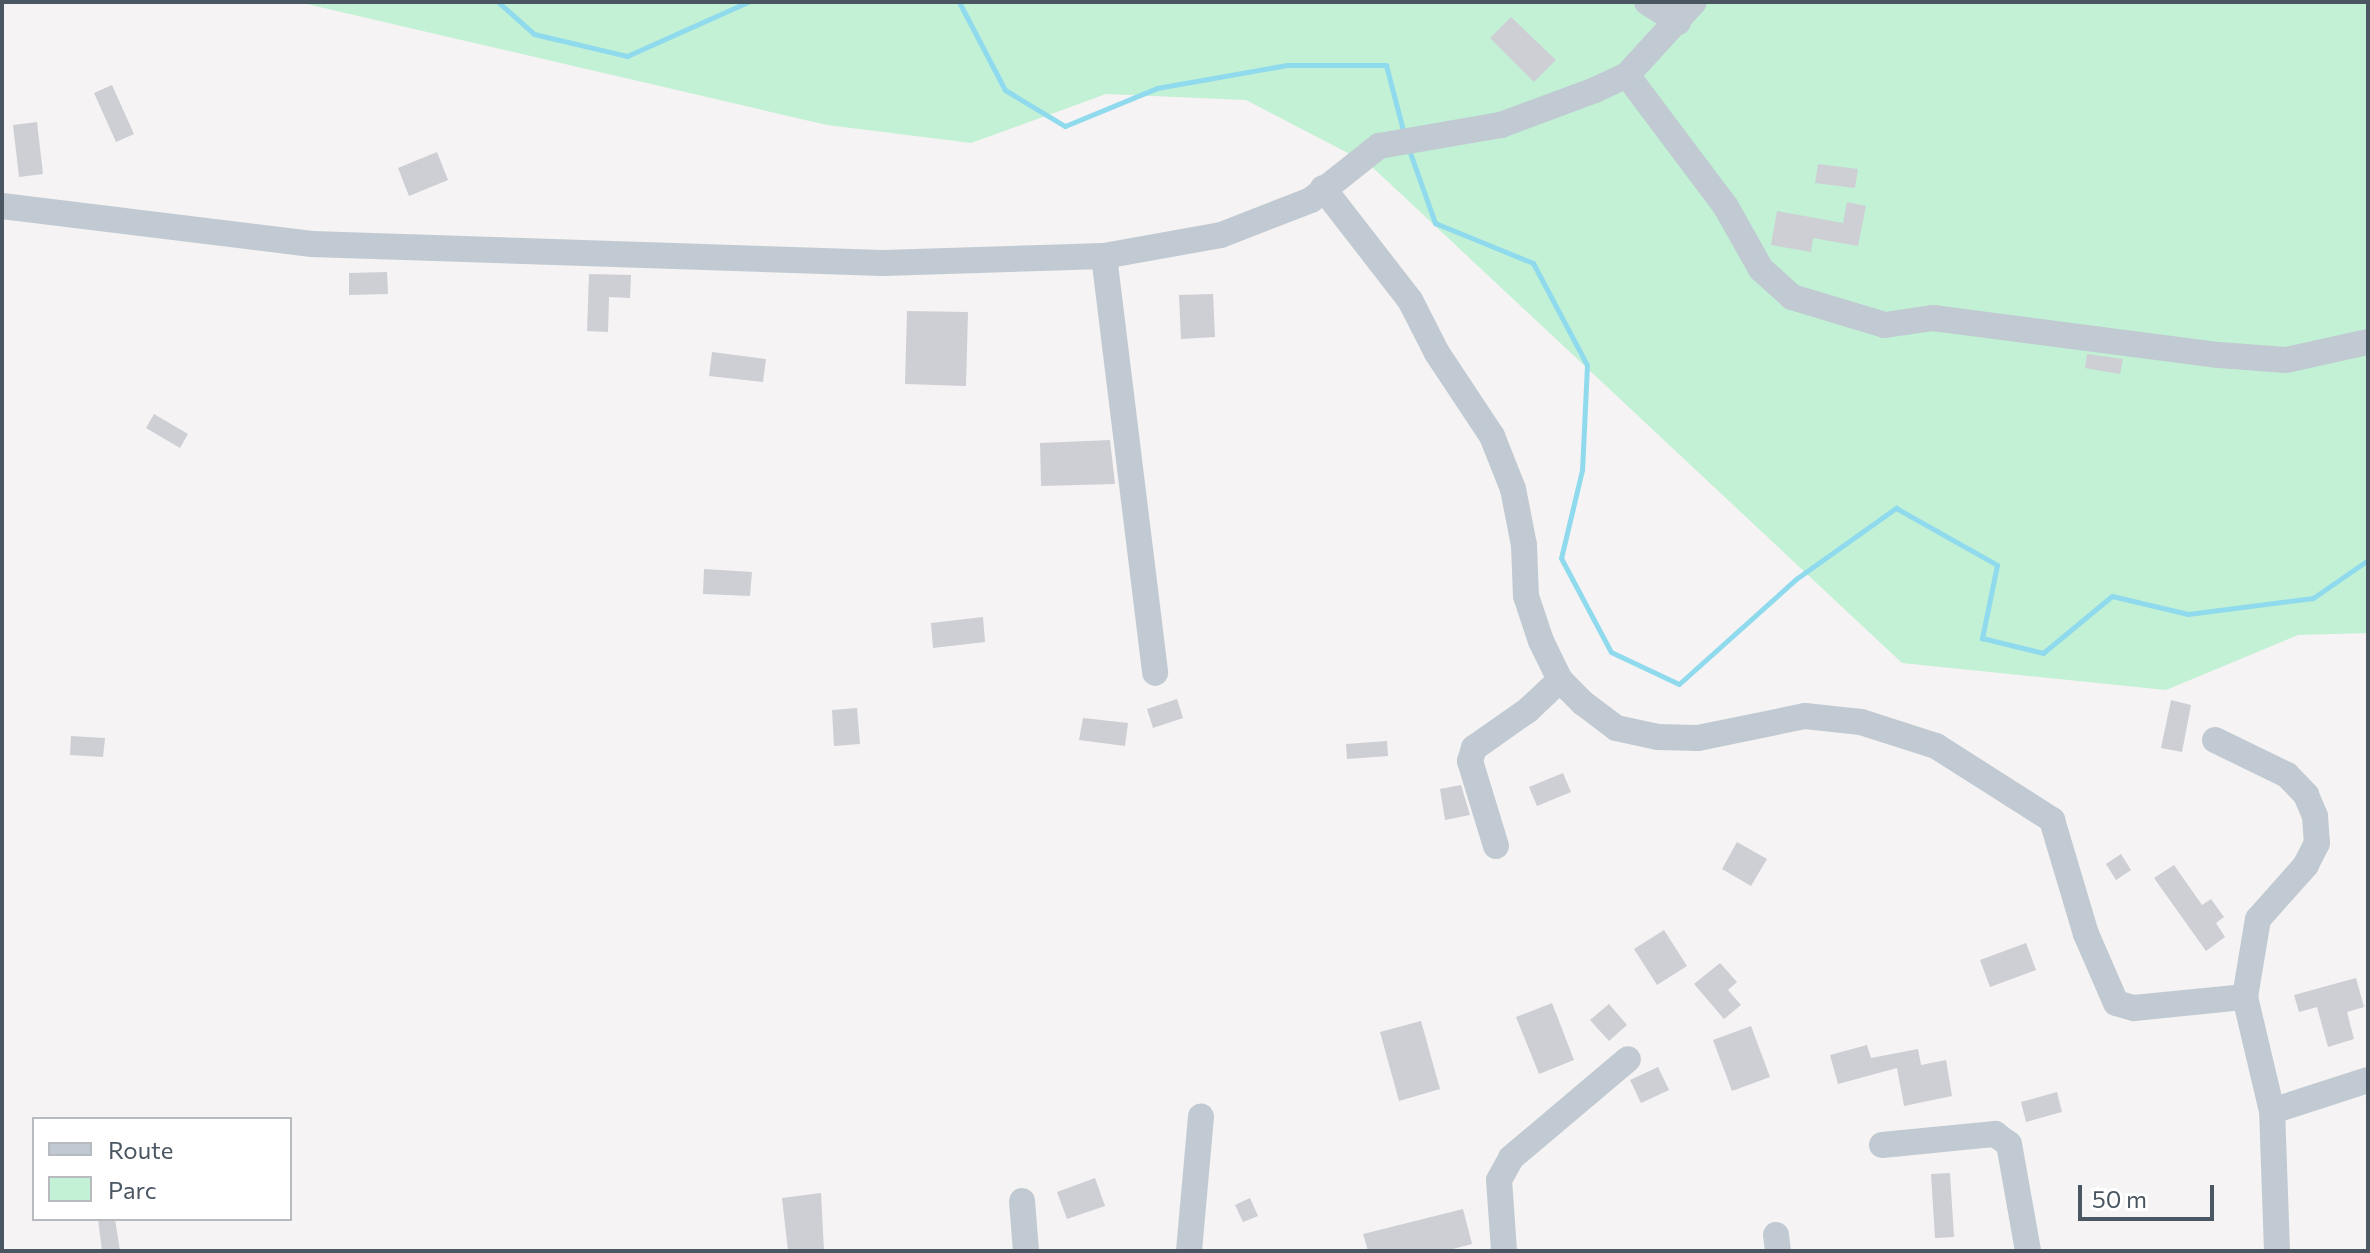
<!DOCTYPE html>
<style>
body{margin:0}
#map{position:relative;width:2370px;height:1253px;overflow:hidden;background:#f5f3f3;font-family:Commissioner,sans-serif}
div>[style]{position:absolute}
.green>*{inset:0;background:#c3f1d5}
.stream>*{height:5px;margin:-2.5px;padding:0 2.5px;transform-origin:2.5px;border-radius:2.5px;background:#90daee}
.building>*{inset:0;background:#cdcfd5}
.minor>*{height:26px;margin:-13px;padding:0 13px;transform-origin:13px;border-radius:13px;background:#c1cad2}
span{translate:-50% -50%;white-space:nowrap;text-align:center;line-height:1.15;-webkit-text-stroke:6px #fff;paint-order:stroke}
.frame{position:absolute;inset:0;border:4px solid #4a5661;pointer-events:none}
.legend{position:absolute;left:32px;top:1117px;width:260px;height:104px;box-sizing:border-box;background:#fff;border:2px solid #b7bbc0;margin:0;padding:10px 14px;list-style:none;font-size:24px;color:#4a5661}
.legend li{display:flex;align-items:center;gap:16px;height:40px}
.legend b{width:40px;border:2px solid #b7bbc0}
.scale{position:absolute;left:2078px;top:1185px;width:136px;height:36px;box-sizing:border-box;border:4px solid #4a5661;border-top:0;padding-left:10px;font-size:24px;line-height:28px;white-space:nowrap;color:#4a5661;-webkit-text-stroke:6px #fff;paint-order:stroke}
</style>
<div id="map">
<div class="green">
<div style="clip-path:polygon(298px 2px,2368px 2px,2368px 633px,2298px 635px,2166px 690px,1902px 663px,1369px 164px,1246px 100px,1106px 94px,971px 143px,827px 125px)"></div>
</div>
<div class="stream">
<div style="left:498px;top:2px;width:48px;rotate:41.6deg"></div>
<div style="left:534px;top:34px;width:96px;rotate:13.3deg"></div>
<div style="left:627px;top:56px;width:133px;rotate:-24.1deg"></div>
<div style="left:959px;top:2px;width:99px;rotate:62.4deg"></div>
<div style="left:1005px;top:90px;width:70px;rotate:31deg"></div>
<div style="left:1065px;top:126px;width:100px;rotate:-22.4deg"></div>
<div style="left:1157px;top:88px;width:132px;rotate:-10deg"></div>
<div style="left:1287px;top:65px;width:99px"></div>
<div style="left:1386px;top:65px;width:71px;rotate:75.4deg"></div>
<div style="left:1408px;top:147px;width:81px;rotate:70.4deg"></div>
<div style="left:1435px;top:223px;width:106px;rotate:22.2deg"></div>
<div style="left:1533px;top:263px;width:115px;rotate:62.1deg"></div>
<div style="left:1587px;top:365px;width:105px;rotate:92.7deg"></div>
<div style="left:1582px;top:470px;width:90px;rotate:103.4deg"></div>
<div style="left:1561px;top:558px;width:106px;rotate:62deg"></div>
<div style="left:1611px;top:652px;width:75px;rotate:25.2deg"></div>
<div style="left:1679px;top:684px;width:157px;rotate:-41.9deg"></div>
<div style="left:1796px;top:579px;width:123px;rotate:-35.4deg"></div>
<div style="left:1896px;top:508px;width:116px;rotate:29.4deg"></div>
<div style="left:1997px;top:565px;width:75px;rotate:101.6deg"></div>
<div style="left:1982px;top:638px;width:63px;rotate:13.8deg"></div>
<div style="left:2043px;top:653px;width:89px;rotate:-39.6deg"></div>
<div style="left:2112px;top:596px;width:78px;rotate:13.3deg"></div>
<div style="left:2188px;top:614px;width:126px;rotate:-7.3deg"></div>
<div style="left:2313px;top:598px;width:67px;rotate:-34.6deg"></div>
</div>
<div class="building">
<div style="clip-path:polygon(1511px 17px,1556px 60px,1534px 82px,1490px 38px)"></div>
<div style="clip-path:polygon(112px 85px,134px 134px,116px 142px,94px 93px)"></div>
<div style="clip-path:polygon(37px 122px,43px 174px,19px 177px,13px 125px)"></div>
<div style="clip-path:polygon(437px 152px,448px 180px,409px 196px,398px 168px)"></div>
<div style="clip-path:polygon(1818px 164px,1858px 169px,1855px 188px,1815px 183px)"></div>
<div style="clip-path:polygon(1847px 202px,1866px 206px,1858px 246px,1813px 238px,1811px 252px,1771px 245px,1777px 211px,1843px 223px)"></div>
<div style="clip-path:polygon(387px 272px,388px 294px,349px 295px,349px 273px)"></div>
<div style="clip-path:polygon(589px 274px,631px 275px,630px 298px,609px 297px,608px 332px,587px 331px)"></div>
<div style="clip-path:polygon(1213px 294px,1215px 337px,1181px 339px,1179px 295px)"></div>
<div style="clip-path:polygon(907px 311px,968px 312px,966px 386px,905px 384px)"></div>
<div style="clip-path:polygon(712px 352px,766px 359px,763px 382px,709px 376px)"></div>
<div style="clip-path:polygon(2087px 354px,2123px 359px,2120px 374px,2085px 368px)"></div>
<div style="clip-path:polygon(154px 414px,188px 434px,180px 448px,146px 428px)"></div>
<div style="clip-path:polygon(1110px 440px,1115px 484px,1041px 486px,1040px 443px)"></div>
<div style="clip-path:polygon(704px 569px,752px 572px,750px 596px,703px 594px)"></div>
<div style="clip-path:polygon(983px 617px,985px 642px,933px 648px,931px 623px)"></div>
<div style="clip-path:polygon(1177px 699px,1183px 718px,1153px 728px,1147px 709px)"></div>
<div style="clip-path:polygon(2171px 700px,2191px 705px,2182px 752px,2161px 748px)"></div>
<div style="clip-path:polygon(857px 708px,860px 744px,834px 746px,832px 710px)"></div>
<div style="clip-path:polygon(1083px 718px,1128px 723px,1125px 746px,1079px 740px)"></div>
<div style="clip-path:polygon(71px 736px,105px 738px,103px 757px,70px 755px)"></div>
<div style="clip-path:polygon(1387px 741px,1388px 756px,1347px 759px,1346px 744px)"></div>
<div style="clip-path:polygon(1563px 773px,1571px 792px,1537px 806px,1529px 787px)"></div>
<div style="clip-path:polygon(1461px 785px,1470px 815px,1445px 820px,1440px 789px)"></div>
<div style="clip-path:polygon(1737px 842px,1767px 859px,1751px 886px,1722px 869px)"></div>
<div style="clip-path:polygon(2121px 854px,2131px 870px,2116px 880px,2106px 864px)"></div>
<div style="clip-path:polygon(2174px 865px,2202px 905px,2211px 899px,2224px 917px,2216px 923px,2225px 937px,2206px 951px,2154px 878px)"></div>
<div style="clip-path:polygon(1664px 930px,1687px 966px,1657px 985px,1634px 949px)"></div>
<div style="clip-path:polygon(2026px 943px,2036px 970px,1990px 987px,1980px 960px)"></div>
<div style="clip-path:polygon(1720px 963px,1737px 982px,1728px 990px,1741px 1005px,1724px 1019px,1694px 984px)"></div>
<div style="clip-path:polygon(2356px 978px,2364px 1007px,2347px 1012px,2354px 1039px,2328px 1047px,2317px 1007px,2299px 1012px,2294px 995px)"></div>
<div style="clip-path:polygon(1552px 1003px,1574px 1060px,1539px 1074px,1516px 1017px)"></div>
<div style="clip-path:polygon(1609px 1004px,1627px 1025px,1609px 1041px,1590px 1020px)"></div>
<div style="clip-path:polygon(1421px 1021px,1440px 1089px,1399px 1101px,1380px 1032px)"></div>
<div style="clip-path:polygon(1751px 1026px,1770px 1077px,1732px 1091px,1713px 1040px)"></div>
<div style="clip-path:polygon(1867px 1045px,1871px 1058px,1918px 1049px,1921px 1065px,1946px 1060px,1952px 1096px,1904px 1106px,1897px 1068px,1838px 1084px,1830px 1055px)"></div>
<div style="clip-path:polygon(1658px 1067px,1669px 1090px,1641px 1103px,1630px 1080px)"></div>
<div style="clip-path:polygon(2057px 1092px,2062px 1112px,2026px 1122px,2021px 1102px)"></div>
<div style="clip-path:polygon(1950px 1173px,1954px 1237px,1935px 1238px,1931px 1174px)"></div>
<div style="clip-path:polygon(1095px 1178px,1105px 1206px,1067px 1219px,1057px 1192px)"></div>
<div style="clip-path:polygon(821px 1193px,824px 1251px,788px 1251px,782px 1198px)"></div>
<div style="clip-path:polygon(1250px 1198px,1258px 1216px,1243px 1222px,1235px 1205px)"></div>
<div style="clip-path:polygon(1463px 1209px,1472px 1244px,1445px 1251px,1368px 1251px,1363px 1234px)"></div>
<div style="clip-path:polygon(98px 1219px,115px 1219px,120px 1251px,102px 1251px)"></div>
</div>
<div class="minor">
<div style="left:1647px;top:2px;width:37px;rotate:33deg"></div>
<div style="left:1627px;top:75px;width:165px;rotate:53.1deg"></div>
<div style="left:1726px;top:207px;width:71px;rotate:60.6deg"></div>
<div style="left:1761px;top:269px;width:42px;rotate:42.1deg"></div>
<div style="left:1792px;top:297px;width:97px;rotate:16.8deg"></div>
<div style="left:1885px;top:325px;width:49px;rotate:-8.3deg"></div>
<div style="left:1933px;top:318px;width:288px;rotate:7.4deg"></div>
<div style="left:2219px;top:355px;width:67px;rotate:4.3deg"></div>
<div style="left:2286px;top:360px;width:84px;rotate:-12.4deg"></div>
<div style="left:1323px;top:188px;width:142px;rotate:52.2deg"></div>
<div style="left:1410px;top:300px;width:59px;rotate:63deg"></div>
<div style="left:1437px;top:353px;width:100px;rotate:56.5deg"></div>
<div style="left:1492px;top:436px;width:57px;rotate:68.4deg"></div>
<div style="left:1513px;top:489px;width:57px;rotate:78.9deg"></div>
<div style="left:1524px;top:545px;width:51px;rotate:87.8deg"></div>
<div style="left:1526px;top:596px;width:47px;rotate:71.6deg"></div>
<div style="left:1541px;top:641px;width:43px;rotate:64deg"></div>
<div style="left:1560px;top:680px;width:33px;rotate:45deg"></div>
<div style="left:1583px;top:703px;width:41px;rotate:37.1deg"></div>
<div style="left:1616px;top:728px;width:43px;rotate:12.1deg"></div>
<div style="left:1658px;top:737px;width:40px;rotate:1.4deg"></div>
<div style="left:1698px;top:738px;width:109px;rotate:-11.6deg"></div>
<div style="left:1805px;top:716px;width:56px;rotate:6.1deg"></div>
<div style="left:1861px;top:722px;width:79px;rotate:17.7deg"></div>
<div style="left:1936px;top:746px;width:138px;rotate:32.5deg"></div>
<div style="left:2052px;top:820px;width:119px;rotate:73.4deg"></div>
<div style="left:2086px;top:934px;width:75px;rotate:66.5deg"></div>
<div style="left:2116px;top:1003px;width:19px;rotate:16deg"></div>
<div style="left:2134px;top:1008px;width:112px;rotate:-5.7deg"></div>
<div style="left:2245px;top:997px;width:117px;rotate:76.7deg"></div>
<div style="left:2px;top:206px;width:312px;rotate:7deg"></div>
<div style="left:312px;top:244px;width:571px;rotate:1.91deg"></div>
<div style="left:883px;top:263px;width:221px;rotate:-1.8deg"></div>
<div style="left:1104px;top:256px;width:119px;rotate:-10.2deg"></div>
<div style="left:1221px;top:235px;width:97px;rotate:-21.3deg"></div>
<div style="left:1311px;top:200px;width:87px;rotate:-38.5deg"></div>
<div style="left:1379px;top:146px;width:124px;rotate:-9.8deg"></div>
<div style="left:1501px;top:125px;width:100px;rotate:-20.4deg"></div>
<div style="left:1595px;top:90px;width:35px;rotate:-25deg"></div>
<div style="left:1627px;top:75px;width:99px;rotate:-47.5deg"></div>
<div style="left:1104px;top:256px;width:420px;rotate:83deg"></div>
<div style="left:2215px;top:740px;width:80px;rotate:25.9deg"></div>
<div style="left:2287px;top:775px;width:28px;rotate:46deg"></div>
<div style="left:2306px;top:795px;width:23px;rotate:67deg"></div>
<div style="left:2315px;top:816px;width:27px;rotate:86deg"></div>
<div style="left:2317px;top:843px;width:25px;rotate:117deg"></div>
<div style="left:2306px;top:865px;width:72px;rotate:131.6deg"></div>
<div style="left:2258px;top:919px;width:79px;rotate:99.5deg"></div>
<div style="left:1496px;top:846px;width:89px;rotate:-107deg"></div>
<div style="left:1470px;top:761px;width:14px;rotate:-73deg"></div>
<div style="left:1474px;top:748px;width:66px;rotate:-35.1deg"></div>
<div style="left:1528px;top:710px;width:44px;rotate:-43.2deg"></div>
<div style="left:1882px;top:1145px;width:114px;rotate:-5.6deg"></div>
<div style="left:1995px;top:1134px;width:17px;rotate:36deg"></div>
<div style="left:2009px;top:1144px;width:109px;rotate:79.9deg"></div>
<div style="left:1022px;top:1201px;width:50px;rotate:85.4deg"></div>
<div style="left:1776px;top:1235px;width:16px;rotate:83deg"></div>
<div style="left:1189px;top:1251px;width:135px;rotate:-84.9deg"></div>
<div style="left:1504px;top:1251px;width:71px;rotate:-94deg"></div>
<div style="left:1499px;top:1180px;width:25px;rotate:-61deg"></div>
<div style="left:1511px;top:1158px;width:153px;rotate:-40.2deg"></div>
<div style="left:2277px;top:1251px;width:140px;rotate:-92deg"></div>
<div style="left:2272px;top:1111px;width:101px;rotate:-17.9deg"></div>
</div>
<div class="frame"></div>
<ul class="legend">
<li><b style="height:10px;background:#c1cad2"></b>Route</li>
<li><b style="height:22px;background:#c3f1d5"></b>Parc</li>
</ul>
<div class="scale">50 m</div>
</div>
